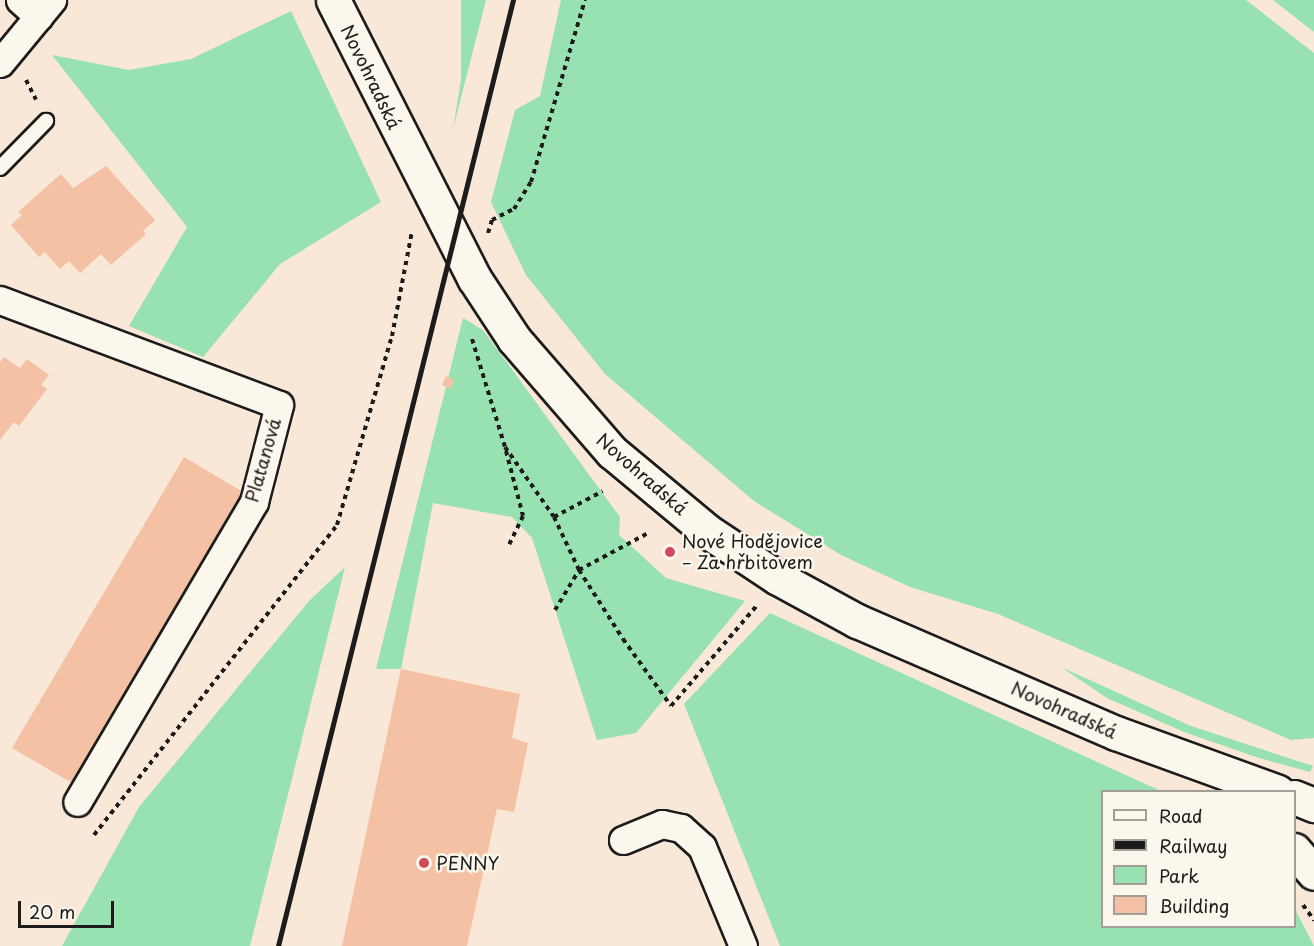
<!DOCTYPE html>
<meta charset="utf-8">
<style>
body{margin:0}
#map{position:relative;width:1314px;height:946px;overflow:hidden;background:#f9e7d7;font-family:"Playpen Sans",sans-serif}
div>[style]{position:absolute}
.green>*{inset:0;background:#98e1b1}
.building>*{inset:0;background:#f4c1a5}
.path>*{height:4px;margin-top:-2px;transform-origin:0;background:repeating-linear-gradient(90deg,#1c1c1c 0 4.5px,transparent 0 9px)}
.roads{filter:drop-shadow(2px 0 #1c1c1c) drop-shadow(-2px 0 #1c1c1c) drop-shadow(0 2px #1c1c1c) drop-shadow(0 -2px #1c1c1c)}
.lane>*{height:14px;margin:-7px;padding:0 7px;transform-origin:7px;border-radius:7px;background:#fbf7ec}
.street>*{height:27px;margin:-13.5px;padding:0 13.5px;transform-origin:13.5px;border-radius:13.5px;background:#fbf7ec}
.secondary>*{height:33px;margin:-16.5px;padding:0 16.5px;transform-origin:16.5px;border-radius:16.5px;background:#fbf7ec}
.rail>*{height:4.5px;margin:-2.25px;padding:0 2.25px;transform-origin:2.25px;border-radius:2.25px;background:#1c1c1c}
.dots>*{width:16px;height:16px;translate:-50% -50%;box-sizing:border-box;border:3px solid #fbf7ec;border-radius:50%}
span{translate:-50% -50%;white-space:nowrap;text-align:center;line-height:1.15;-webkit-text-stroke:5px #fbf7ec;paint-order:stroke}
.street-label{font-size:18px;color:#1c1c1c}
.poi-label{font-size:18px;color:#1c1c1c}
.left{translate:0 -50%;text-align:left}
.legend{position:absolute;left:1101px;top:790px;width:195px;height:138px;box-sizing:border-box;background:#fbf7ec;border:2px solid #a29f99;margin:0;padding:8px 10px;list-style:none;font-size:18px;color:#1c1c1c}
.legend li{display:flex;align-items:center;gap:12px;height:30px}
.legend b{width:30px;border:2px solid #a29f99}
.scale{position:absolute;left:18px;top:901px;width:96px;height:27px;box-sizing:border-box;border:3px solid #1c1c1c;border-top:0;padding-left:8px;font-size:18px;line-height:21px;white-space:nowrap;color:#1c1c1c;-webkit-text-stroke:4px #fbf7ec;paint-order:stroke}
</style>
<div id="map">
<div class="green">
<div style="clip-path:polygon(461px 0,486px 0,453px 129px,461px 80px)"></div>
<div style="clip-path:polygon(561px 0,1246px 0,1314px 53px,1314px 738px,1291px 740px,998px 614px,910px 587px,841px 555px,754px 501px,605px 374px,526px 275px,491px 202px,515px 110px,540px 96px)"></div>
<div style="clip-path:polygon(1273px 0,1314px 0,1314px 32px)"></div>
<div style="clip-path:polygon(291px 11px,381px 202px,280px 264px,203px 357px,129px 326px,187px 227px,52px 55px,129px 70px,191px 59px)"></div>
<div style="clip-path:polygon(463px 318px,483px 330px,620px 517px,619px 535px,666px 578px,745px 601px,636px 733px,597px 740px,532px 538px,512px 517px,433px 503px,401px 669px,376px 669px)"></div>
<div style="clip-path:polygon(345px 567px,250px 946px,62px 946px,139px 807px,309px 601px)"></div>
<div style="clip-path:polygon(770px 613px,1161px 791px,1102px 792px,1102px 926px,1294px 926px,1295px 909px,1314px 946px,780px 946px,684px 704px)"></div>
<div style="clip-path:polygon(1061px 667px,1191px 726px,1313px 766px,1310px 772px,1259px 758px,1184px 732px,1107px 698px)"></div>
</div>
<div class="building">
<div style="clip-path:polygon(106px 166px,155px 220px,143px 231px,146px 234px,111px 265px,101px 254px,80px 273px,69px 261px,60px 269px,45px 252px,39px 257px,11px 225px,22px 215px,18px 212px,61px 174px,73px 188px)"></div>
<div style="clip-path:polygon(4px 357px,20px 368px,27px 359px,49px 375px,41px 385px,47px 389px,19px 426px,14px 422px,0 440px,0 362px)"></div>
<div style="clip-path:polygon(446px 376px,454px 380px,451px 389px,442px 385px)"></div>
<div style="clip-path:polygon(184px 457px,243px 492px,72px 783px,12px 748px)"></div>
<div style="clip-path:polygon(401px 669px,520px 694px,512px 738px,528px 743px,514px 812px,497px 809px,467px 946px,342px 946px)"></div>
</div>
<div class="path">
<div style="left:26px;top:80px;width:22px;rotate:63deg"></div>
<div style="left:488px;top:233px;width:14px;rotate:-73deg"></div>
<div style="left:492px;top:220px;width:25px;rotate:-27deg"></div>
<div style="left:514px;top:209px;width:32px;rotate:-58deg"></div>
<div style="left:531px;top:182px;width:190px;rotate:-73.5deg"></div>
<div style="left:472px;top:339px;width:113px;rotate:73deg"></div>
<div style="left:505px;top:447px;width:85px;rotate:55deg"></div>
<div style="left:554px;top:517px;width:59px;rotate:64.7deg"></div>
<div style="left:579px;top:570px;width:82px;rotate:57.5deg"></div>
<div style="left:623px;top:639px;width:82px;rotate:54.4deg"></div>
<div style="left:671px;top:706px;width:135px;rotate:-49.5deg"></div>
<div style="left:506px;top:451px;width:67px;rotate:75.3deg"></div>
<div style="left:523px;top:516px;width:32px;rotate:116deg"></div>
<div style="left:554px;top:517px;width:55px;rotate:-28deg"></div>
<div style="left:555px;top:610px;width:47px;rotate:-59deg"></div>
<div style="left:579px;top:570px;width:78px;rotate:-28.2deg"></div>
<div style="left:94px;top:835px;width:394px;rotate:-51.9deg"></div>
<div style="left:337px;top:525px;width:197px;rotate:-73.8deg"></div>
<div style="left:392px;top:336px;width:107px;rotate:-79.2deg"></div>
<div style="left:1303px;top:905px;width:19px;rotate:54deg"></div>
</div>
<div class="roads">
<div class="lane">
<div style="left:0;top:168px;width:66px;rotate:-45.6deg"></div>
</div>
<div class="street">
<div style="left:20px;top:0;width:25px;rotate:42deg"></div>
<div style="left:0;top:63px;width:82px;rotate:-50.5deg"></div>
<div style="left:0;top:300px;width:298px;rotate:20.6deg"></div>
<div style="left:279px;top:405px;width:100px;rotate:104.5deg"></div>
<div style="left:254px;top:502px;width:348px;rotate:120.5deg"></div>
<div style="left:623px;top:840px;width:42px;rotate:-22.3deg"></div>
<div style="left:662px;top:824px;width:19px;rotate:12deg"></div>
<div style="left:681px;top:828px;width:28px;rotate:42deg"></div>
<div style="left:702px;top:847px;width:107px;rotate:67.5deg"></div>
</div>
<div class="secondary">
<div style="left:333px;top:0;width:312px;rotate:63.1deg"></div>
<div style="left:474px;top:278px;width:73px;rotate:56.7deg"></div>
<div style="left:514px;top:339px;width:150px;rotate:49.1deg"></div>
<div style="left:612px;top:452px;width:124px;rotate:39.7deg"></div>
<div style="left:707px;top:531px;width:85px;rotate:33.5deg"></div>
<div style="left:778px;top:578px;width:90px;rotate:28.6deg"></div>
<div style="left:857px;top:621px;width:282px;rotate:23.4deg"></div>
<div style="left:1116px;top:733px;width:172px;rotate:20deg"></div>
<div style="left:1294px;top:797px;width:22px;rotate:22deg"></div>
<div style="left:1294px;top:850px;width:30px;rotate:49deg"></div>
</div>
</div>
<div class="rail">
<div style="left:278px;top:946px;width:975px;rotate:-76.05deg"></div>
</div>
<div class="dots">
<div style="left:670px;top:552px;background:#d1495b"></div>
<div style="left:424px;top:863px;background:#d1495b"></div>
</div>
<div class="street-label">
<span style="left:371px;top:77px;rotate:64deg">Novohradská</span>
<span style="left:263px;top:460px;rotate:-74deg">Platanová</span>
<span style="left:642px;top:474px;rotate:41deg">Novohradská</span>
<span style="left:1064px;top:710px;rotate:24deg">Novohradská</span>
</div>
<div class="poi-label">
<span class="left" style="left:682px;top:552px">Nové Hodějovice<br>– Za hřbitovem</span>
<span class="left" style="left:436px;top:863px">PENNY</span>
</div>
<ul class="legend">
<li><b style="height:8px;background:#fbf7ec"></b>Road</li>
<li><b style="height:8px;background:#1c1c1c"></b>Railway</li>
<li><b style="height:16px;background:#98e1b1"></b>Park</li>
<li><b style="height:16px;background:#f4c1a5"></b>Building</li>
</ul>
<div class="scale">20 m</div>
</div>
